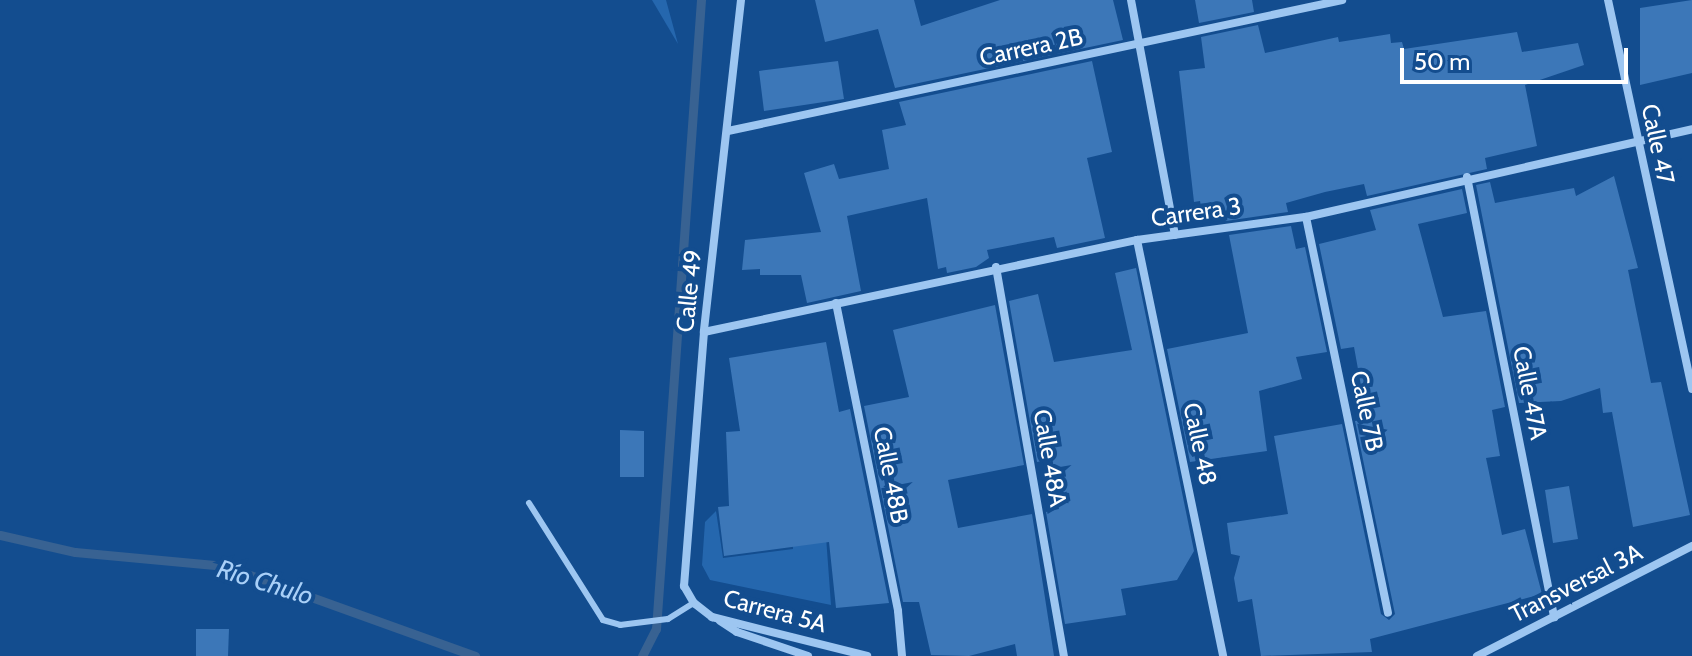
<!DOCTYPE html>
<meta charset="utf-8">
<style>
body{margin:0}
#map{position:relative;width:1692px;height:656px;overflow:hidden;background:#134d8f;font-family:Cabin,sans-serif}
div>[style]{position:absolute}
.green>*{inset:0;background:#2567ae}
.stream>*{height:9px;margin:-4.5px;padding:0 4.5px;transform-origin:4.5px;border-radius:4.5px;background:#386292}
.building>*{inset:0;background:#3c77b8}
.service>*{height:6px;margin:-3px;padding:0 3px;transform-origin:3px;border-radius:3px;background:#9dc6f1}
.minor>*{height:8px;margin:-4px;padding:0 4px;transform-origin:4px;border-radius:4px;background:#9dc6f1}
span{translate:-50% -50%;white-space:nowrap;text-align:center;line-height:1.15;-webkit-text-stroke:8px #134d8f;paint-order:stroke}
.street-label{font-size:24px;color:#fff}
.water-label{font-size:26px;color:#a9d0f8;font-style:italic}
.scale{position:absolute;left:1400px;top:48px;width:228px;height:36px;box-sizing:border-box;border:4px solid #fff;border-top:0;padding-left:10px;font-size:24px;line-height:28px;white-space:nowrap;color:#fff;-webkit-text-stroke:6px #134d8f;paint-order:stroke}
</style>
<div id="map">
<div class="green">
<div style="clip-path:polygon(652px 0,666px 0,678px 44px)"></div>
<div style="clip-path:polygon(716px 511px,723px 558px,793px 549px,792px 526px,825px 523px,831px 605px,710px 580px,702px 565px,705px 522px)"></div>
</div>
<div class="stream">
<div style="left:0;top:535px;width:77px;rotate:12.8deg"></div>
<div style="left:75px;top:552px;width:151px;rotate:5.3deg"></div>
<div style="left:225px;top:566px;width:266px;rotate:19.8deg"></div>
<div style="left:642px;top:656px;width:30px;rotate:-63deg"></div>
<div style="left:656px;top:629px;width:631px;rotate:-85.91deg"></div>
</div>
<div class="building">
<div style="clip-path:polygon(815px 0,914px 0,921px 26px,1000px 0,1113px 0,1123px 40px,895px 88px,878px 29px,825px 42px)"></div>
<div style="clip-path:polygon(1195px 0,1252px 0,1254px 12px,1199px 23px)"></div>
<div style="clip-path:polygon(1692px 0,1692px 73px,1640px 85px,1640px 8px)"></div>
<div style="clip-path:polygon(1258px 25px,1265px 53px,1338px 37px,1339px 42px,1390px 34px,1391px 43px,1402px 42px,1404px 49px,1517px 32px,1522px 52px,1578px 43px,1584px 65px,1525px 85px,1537px 146px,1485px 158px,1487px 169px,1367px 196px,1364px 184px,1325px 192px,1286px 203px,1288px 212px,1226px 221px,1219px 208px,1202px 212px,1200px 201px,1194px 202px,1179px 71px,1205px 68px,1201px 37px)"></div>
<div style="clip-path:polygon(838px 61px,844px 99px,764px 111px,759px 71px)"></div>
<div style="clip-path:polygon(1092px 61px,1112px 152px,1087px 158px,1105px 238px,1057px 248px,1054px 237px,987px 250px,989px 258px,976px 267px,947px 273px,946px 267px,938px 269px,927px 198px,847px 216px,861px 291px,807px 303px,801px 275px,760px 275px,760px 269px,742px 270px,745px 240px,821px 232px,804px 173px,834px 164px,839px 179px,889px 169px,882px 130px,906px 125px,899px 102px)"></div>
<div style="clip-path:polygon(1614px 176px,1638px 268px,1628px 270px,1651px 383px,1661px 382px,1690px 515px,1633px 527px,1612px 412px,1603px 413px,1600px 388px,1561px 401px,1519px 403px,1476px 185px,1490px 182px,1495px 203px,1574px 188px,1576px 196px)"></div>
<div style="clip-path:polygon(1462px 189px,1467px 213px,1418px 224px,1443px 317px,1486px 311px,1505px 407px,1492px 410px,1500px 456px,1486px 458px,1502px 535px,1525px 529px,1542px 594px,1370px 639px,1372px 652px,1261px 656px,1252px 599px,1238px 602px,1234px 578px,1240px 556px,1231px 554px,1227px 523px,1288px 514px,1274px 436px,1342px 424px,1381px 614px,1389px 620px,1395px 614px,1355px 421px,1367px 419px,1354px 347px,1341px 349px,1319px 244px,1376px 230px,1370px 210px)"></div>
<div style="clip-path:polygon(1291px 226px,1296px 249px,1305px 247px,1327px 352px,1296px 357px,1302px 379px,1259px 391px,1267px 451px,1190px 462px,1167px 349px,1248px 333px,1229px 235px)"></div>
<div style="clip-path:polygon(1136px 268px,1194px 551px,1177px 580px,1121px 589px,1126px 615px,1065px 624px,1046px 512px,1059px 509px,1048px 460px,1037px 462px,1009px 301px,1038px 294px,1054px 362px,1132px 350px,1115px 273px)"></div>
<div style="clip-path:polygon(995px 305px,1024px 465px,948px 480px,958px 528px,1032px 514px,1054px 656px,1017px 656px,1015px 644px,969px 656px,931px 655px,919px 602px,903px 602px,864px 406px,909px 397px,893px 330px)"></div>
<div style="clip-path:polygon(826px 342px,839px 412px,850px 409px,889px 603px,836px 608px,829px 542px,724px 556px,718px 507px,729px 506px,726px 432px,740px 431px,729px 358px)"></div>
<div style="clip-path:polygon(620px 430px,644px 431px,644px 477px,620px 477px)"></div>
<div style="clip-path:polygon(1569px 486px,1578px 539px,1553px 543px,1545px 490px)"></div>
<div style="clip-path:polygon(196px 629px,229px 629px,228px 656px,196px 656px)"></div>
</div>
<div class="service">
<div style="left:529px;top:503px;width:138px;rotate:57.7deg"></div>
<div style="left:603px;top:620px;width:18px;rotate:16deg"></div>
<div style="left:620px;top:625px;width:48px;rotate:-7.1deg"></div>
<div style="left:668px;top:619px;width:31px;rotate:-32deg"></div>
</div>
<div class="minor">
<div style="left:741px;top:0;width:334px;rotate:96.4deg"></div>
<div style="left:704px;top:332px;width:255px;rotate:94.5deg"></div>
<div style="left:684px;top:586px;width:20px;rotate:60deg"></div>
<div style="left:694px;top:603px;width:23px;rotate:38deg"></div>
<div style="left:712px;top:617px;width:160px;rotate:14.1deg"></div>
<div style="left:1131px;top:0;width:239px;rotate:79.4deg"></div>
<div style="left:1608px;top:0;width:398px;rotate:77.8deg"></div>
<div style="left:728px;top:131px;width:628px;rotate:-12.04deg"></div>
<div style="left:1467px;top:177px;width:449px;rotate:78.8deg"></div>
<div style="left:1306px;top:217px;width:404px;rotate:78.3deg"></div>
<div style="left:1137px;top:240px;width:425px;rotate:78.3deg"></div>
<div style="left:996px;top:267px;width:395px;rotate:80.1deg"></div>
<div style="left:836px;top:303px;width:314px;rotate:78.6deg"></div>
<div style="left:898px;top:611px;width:45px;rotate:84.9deg"></div>
<div style="left:704px;top:332px;width:443px;rotate:-12deg"></div>
<div style="left:1137px;top:240px;width:171px;rotate:-7.8deg"></div>
<div style="left:1306px;top:217px;width:396px;rotate:-12.8deg"></div>
<div style="left:720px;top:621px;width:20px;rotate:33deg"></div>
<div style="left:737px;top:632px;width:75px;rotate:18.7deg"></div>
<div style="left:1477px;top:656px;width:242px;rotate:-27.1deg"></div>
</div>
<div class="street-label">
<span style="left:1031px;top:47px;rotate:-12deg">Carrera 2B</span>
<span style="left:1658px;top:144px;rotate:78deg">Calle 47</span>
<span style="left:1196px;top:212px;rotate:-8deg">Carrera 3</span>
<span style="left:689px;top:291px;rotate:-84deg">Calle 49</span>
<span style="left:1530px;top:393px;rotate:79deg">Calle 47A</span>
<span style="left:1367px;top:411px;rotate:78deg">Calle 7B</span>
<span style="left:1200px;top:444px;rotate:78deg">Calle 48</span>
<span style="left:1050px;top:458px;rotate:80deg">Calle 48A</span>
<span style="left:891px;top:475px;rotate:79deg">Calle 48B</span>
<span style="left:1576px;top:583px;rotate:-27deg">Transversal 3A</span>
<span style="left:775px;top:611px;rotate:15deg">Carrera 5A</span>
</div>
<div class="water-label">
<span style="left:265px;top:583px;rotate:17deg">Río Chulo</span>
</div>
<div class="scale">50 m</div>
</div>
